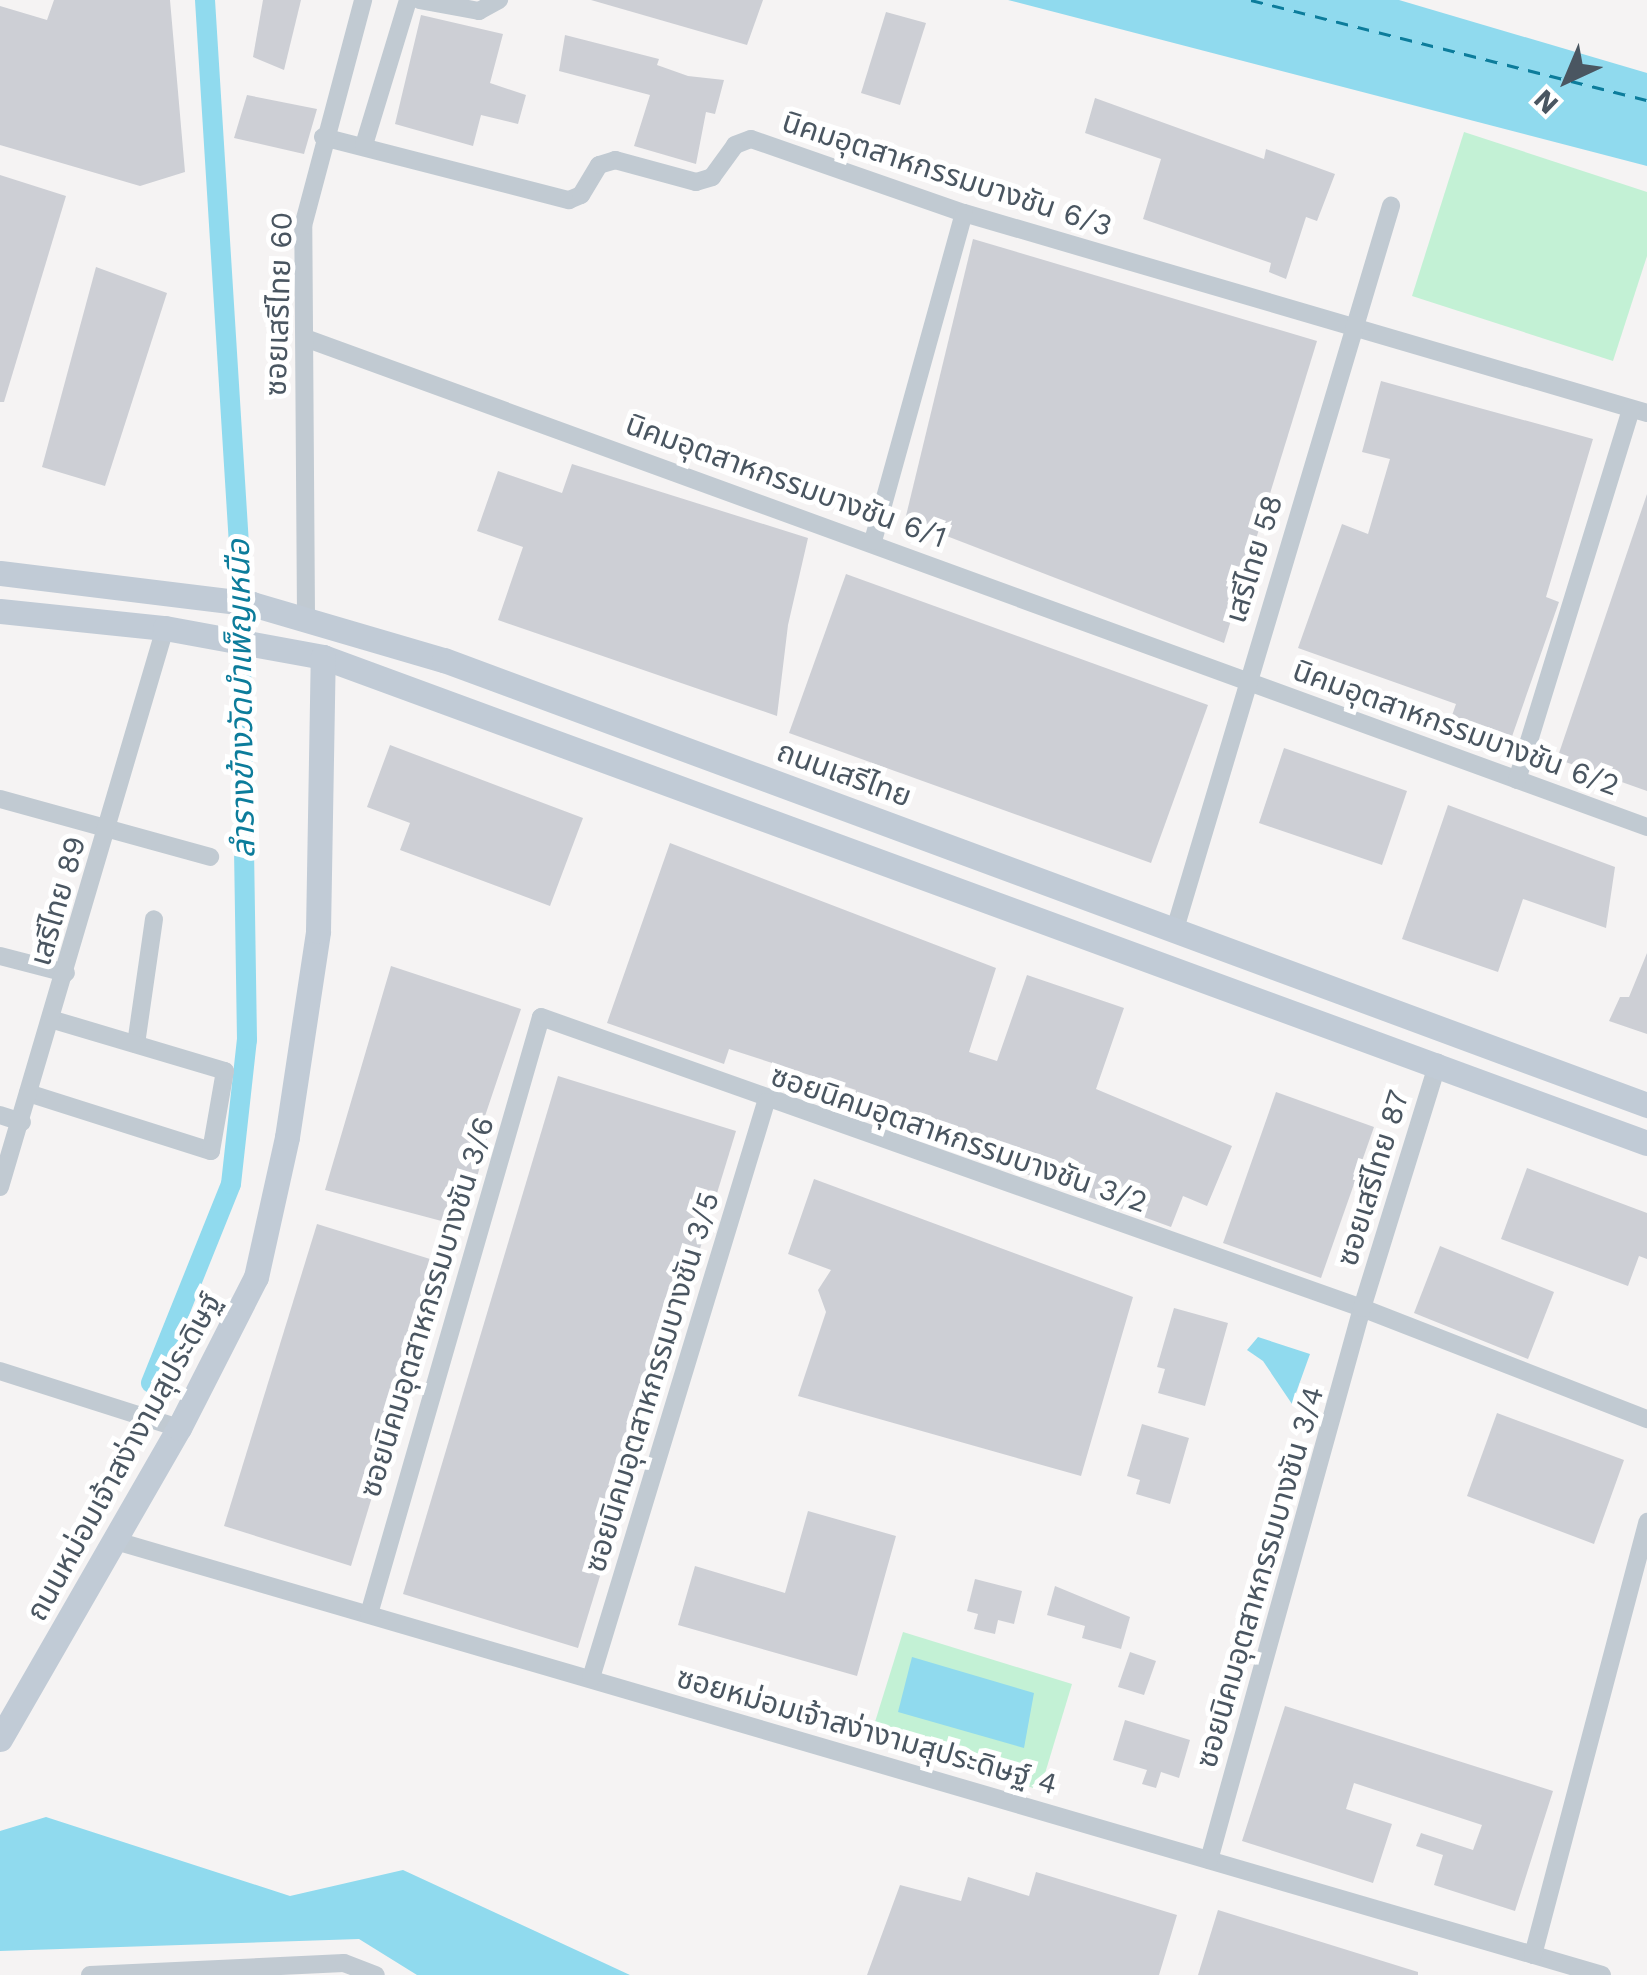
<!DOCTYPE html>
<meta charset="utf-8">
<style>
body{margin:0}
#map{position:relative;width:1647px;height:1975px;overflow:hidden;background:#f5f3f3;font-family:"Work Sans","Noto Sans Thai",sans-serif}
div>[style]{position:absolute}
.green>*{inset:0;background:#c3f1d5}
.water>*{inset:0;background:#90daee}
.canal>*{height:20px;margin:-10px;padding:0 10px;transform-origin:10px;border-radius:10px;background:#90daee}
.ferry>*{height:2.5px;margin-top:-1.25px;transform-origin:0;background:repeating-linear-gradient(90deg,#0c7c9b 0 12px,transparent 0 22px)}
.building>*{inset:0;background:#cdcfd5}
.street>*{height:18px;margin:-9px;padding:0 9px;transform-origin:9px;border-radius:9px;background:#c1cad2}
.secondary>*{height:25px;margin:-12.5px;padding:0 12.5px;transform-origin:12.5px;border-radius:12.5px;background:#c1cbd6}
span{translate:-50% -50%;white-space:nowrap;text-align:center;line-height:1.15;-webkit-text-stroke:10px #fff;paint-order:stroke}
.street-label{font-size:30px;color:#4a5661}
.water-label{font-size:32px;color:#0c7c9b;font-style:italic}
.north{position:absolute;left:1517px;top:30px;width:100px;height:100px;-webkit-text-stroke:8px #fff;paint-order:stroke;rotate:224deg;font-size:28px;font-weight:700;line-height:40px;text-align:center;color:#4a5661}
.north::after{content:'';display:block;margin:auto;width:35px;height:45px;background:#4a5661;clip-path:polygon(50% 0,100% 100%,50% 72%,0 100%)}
</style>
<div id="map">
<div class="green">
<div style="clip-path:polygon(1464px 132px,1647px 192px,1647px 256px,1613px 361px,1412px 296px)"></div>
<div style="clip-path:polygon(903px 1632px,1072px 1684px,1040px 1790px,870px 1738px)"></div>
</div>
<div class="water">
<div style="clip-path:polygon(1008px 0,1399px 0,1647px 73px,1647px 166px)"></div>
<div style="clip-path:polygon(1258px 1337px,1310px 1354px,1292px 1404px,1263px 1361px,1247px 1350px)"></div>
<div style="clip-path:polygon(912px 1657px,1034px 1693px,1024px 1748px,898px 1712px)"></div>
<div style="clip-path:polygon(46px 1817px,290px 1896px,403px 1870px,630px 1975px,417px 1975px,359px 1939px,0 1951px,0 1831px)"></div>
</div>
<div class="canal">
<div style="left:151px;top:1383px;width:214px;rotate:-68.1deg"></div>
<div style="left:231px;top:1184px;width:145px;rotate:-83.7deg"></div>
<div style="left:247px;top:1040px;width:495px;rotate:-90.9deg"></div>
<div style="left:239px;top:545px;width:546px;rotate:-93.57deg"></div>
</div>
<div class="ferry">
<div style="left:1251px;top:0;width:408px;rotate:14.2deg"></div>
</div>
<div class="building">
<div style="clip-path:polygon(54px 0,170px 0,185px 172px,140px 186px,0 145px,0 6px,47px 20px)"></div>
<div style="clip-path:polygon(263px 0,301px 0,284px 70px,253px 57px)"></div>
<div style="clip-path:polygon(591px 0,763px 0,747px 45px)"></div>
<div style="clip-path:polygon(886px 12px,926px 23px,900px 105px,861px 93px)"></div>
<div style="clip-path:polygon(421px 15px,503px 34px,490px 83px,526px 95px,518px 124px,481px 115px,473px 146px,395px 124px)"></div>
<div style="clip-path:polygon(565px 35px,659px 59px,657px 65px,688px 76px,724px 80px,715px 114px,706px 112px,696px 164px,634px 146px,650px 95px,559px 71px)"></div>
<div style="clip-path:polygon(247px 95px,317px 109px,304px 154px,234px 138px)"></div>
<div style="clip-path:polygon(1095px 98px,1264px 159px,1266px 149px,1335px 174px,1317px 221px,1306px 217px,1286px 279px,1269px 272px,1271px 263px,1143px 219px,1161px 159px,1085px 133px)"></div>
<div style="clip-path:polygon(0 175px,66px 196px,4px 402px,0 402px)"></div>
<div style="clip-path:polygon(973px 239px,1317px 341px,1224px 643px,905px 520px)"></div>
<div style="clip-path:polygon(96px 267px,167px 293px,105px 486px,42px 467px)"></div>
<div style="clip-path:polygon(1381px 381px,1593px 439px,1546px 597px,1559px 602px,1509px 745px,1449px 724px,1456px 704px,1298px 648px,1342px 524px,1368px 534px,1390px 459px,1362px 452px)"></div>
<div style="clip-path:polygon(572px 464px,808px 538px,788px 625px,777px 716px,498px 620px,523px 547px,477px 531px,498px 471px,562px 493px)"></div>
<div style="clip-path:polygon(1647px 494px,1647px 791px,1557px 759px)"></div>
<div style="clip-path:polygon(846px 574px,1208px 705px,1151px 863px,789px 733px)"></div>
<div style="clip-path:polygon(390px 745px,583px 818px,550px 906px,400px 850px,410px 823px,367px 807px)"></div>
<div style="clip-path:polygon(1284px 748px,1407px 791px,1382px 865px,1259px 823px)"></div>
<div style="clip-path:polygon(1448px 805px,1615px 867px,1606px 928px,1523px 899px,1498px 972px,1402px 939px)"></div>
<div style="clip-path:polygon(670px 843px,996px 968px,969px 1052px,997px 1061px,1027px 975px,1124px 1008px,1096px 1089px,1232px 1146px,1207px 1206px,1183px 1196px,1171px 1227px,850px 1110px,856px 1090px,729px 1049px,724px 1064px,607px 1023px)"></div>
<div style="clip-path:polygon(1647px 953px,1647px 1034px,1609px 1021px,1620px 997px,1629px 997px)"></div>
<div style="clip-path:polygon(391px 966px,521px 1009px,483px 1122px,491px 1124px,464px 1227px,325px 1190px)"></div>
<div style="clip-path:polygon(558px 1076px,736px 1131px,578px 1648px,403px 1594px)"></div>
<div style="clip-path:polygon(1276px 1092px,1374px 1127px,1321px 1278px,1223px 1243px)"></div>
<div style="clip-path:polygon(1527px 1168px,1647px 1213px,1647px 1259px,1639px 1256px,1628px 1286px,1501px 1239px)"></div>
<div style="clip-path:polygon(814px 1179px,1133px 1297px,1081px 1476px,798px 1396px,826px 1312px,818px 1290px,831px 1270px,788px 1254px)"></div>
<div style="clip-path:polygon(317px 1224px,443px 1263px,351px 1566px,224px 1526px)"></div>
<div style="clip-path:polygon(1440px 1246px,1554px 1292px,1528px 1359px,1414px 1313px)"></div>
<div style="clip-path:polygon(1174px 1308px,1228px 1323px,1205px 1406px,1158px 1393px,1165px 1369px,1157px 1367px)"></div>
<div style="clip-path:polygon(1497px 1413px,1624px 1460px,1594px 1544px,1467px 1496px)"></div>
<div style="clip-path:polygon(1142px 1424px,1189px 1438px,1170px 1504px,1136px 1494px,1140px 1480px,1127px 1476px)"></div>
<div style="clip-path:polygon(808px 1511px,896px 1536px,857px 1676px,678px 1625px,695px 1566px,785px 1593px)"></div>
<div style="clip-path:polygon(975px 1579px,1022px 1591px,1014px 1624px,998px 1620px,995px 1634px,974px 1629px,978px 1614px,967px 1611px)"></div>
<div style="clip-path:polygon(1055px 1586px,1130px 1617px,1121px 1649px,1082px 1638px,1085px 1626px,1047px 1615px)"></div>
<div style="clip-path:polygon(1130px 1652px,1156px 1661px,1144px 1695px,1118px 1687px)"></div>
<div style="clip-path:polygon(1285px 1706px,1553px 1791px,1515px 1911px,1434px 1885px,1443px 1855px,1416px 1846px,1421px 1833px,1473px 1850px,1482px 1825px,1354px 1783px,1346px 1809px,1392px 1824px,1373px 1883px,1242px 1841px)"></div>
<div style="clip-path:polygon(1125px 1720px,1190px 1740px,1179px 1778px,1161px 1772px,1156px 1788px,1142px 1784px,1147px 1770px,1113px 1760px)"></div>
<div style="clip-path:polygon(1036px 1872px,1177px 1915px,1159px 1975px,867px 1975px,900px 1885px,961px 1901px,968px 1877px,1029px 1896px)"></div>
<div style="clip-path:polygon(1218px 1910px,1418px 1972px,1418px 1975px,1198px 1975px)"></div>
</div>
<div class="street">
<div style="left:419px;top:0;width:61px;rotate:10.4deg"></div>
<div style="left:479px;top:11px;width:23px;rotate:-29deg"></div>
<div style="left:323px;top:137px;width:254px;rotate:14.4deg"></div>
<div style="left:569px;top:200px;width:13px;rotate:-23deg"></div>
<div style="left:581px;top:195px;width:35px;rotate:-59deg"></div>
<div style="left:599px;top:165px;width:17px;rotate:-17deg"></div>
<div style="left:615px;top:160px;width:84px;rotate:15.2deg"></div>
<div style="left:696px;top:182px;width:17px;rotate:-17deg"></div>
<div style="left:712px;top:177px;width:39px;rotate:-54deg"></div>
<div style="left:735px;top:145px;width:17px;rotate:-21deg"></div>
<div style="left:751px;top:139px;width:225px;rotate:19.2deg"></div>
<div style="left:964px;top:213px;width:712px;rotate:16.32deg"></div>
<div style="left:364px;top:145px;width:152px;rotate:-73.1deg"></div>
<div style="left:305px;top:338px;width:1428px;rotate:20.02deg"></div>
<div style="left:873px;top:541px;width:340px;rotate:-74.5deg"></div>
<div style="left:306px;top:616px;width:390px;rotate:-90.4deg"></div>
<div style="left:303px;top:226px;width:234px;rotate:-75.1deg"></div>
<div style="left:1517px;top:780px;width:388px;rotate:-72.9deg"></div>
<div style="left:0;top:799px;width:218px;rotate:15.4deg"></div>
<div style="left:1175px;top:929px;width:755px;rotate:-73.37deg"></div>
<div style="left:0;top:956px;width:68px;rotate:14.4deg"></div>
<div style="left:136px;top:1044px;width:126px;rotate:-81.8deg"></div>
<div style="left:28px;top:1093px;width:192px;rotate:17.6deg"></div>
<div style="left:211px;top:1151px;width:81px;rotate:-80.1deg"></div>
<div style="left:225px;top:1071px;width:182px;rotate:-163.4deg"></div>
<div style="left:0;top:1115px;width:23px;rotate:18deg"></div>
<div style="left:0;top:1187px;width:583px;rotate:-73.55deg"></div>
<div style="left:0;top:1371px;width:188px;rotate:17.7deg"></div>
<div style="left:116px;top:1541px;width:1548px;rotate:16.28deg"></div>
<div style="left:369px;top:1614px;width:621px;rotate:-73.93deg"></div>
<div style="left:541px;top:1017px;width:871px;rotate:19.52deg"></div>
<div style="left:1362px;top:1308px;width:306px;rotate:21.3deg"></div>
<div style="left:591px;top:1678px;width:602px;rotate:-73.1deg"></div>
<div style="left:1209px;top:1860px;width:573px;rotate:-74.51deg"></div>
<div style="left:1362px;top:1308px;width:257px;rotate:-72.8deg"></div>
<div style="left:1533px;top:1955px;width:448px;rotate:-75.2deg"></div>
<div style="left:90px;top:1975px;width:254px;rotate:-2.7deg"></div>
<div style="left:344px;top:1963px;width:34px;rotate:21deg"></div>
</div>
<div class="secondary">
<div style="left:0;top:573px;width:254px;rotate:7deg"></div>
<div style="left:252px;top:604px;width:200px;rotate:16.3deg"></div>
<div style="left:444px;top:660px;width:1283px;rotate:20.3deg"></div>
<div style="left:0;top:611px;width:166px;rotate:5.9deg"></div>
<div style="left:165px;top:628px;width:161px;rotate:10.4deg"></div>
<div style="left:323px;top:657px;width:1410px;rotate:20.16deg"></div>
<div style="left:0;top:1739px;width:359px;rotate:-60.1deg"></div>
<div style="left:179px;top:1428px;width:169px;rotate:-63deg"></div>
<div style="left:256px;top:1277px;width:143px;rotate:-77.5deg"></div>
<div style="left:287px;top:1137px;width:208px;rotate:-81.4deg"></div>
<div style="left:318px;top:931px;width:274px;rotate:-89deg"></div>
</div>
<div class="street-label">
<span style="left:947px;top:174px;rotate:18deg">นิคมอุตสาหกรรมบางชัน 6/3</span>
<span style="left:279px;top:304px;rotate:-88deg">ซอยเสรีไทย 60</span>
<span style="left:786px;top:481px;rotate:20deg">นิคมอุตสาหกรรมบางชัน 6/1</span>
<span style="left:1254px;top:559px;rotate:-73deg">เสรีไทย 58</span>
<span style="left:1456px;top:728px;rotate:20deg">นิคมอุตสาหกรรมบางชัน 6/2</span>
<span style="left:844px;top:774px;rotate:20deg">ถนนเสรีไทย</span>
<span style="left:58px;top:901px;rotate:-74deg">เสรีไทย 89</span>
<span style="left:959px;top:1139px;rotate:19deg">ซอยนิคมอุตสาหกรรมบางชัน 3/2</span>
<span style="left:1373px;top:1178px;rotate:-73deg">ซอยเสรีไทย 87</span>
<span style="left:427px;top:1307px;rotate:-73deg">ซอยนิคมอุตสาหกรรมบางชัน 3/6</span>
<span style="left:652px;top:1382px;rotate:-73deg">ซอยนิคมอุตสาหกรรมบางชัน 3/5</span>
<span style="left:124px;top:1457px;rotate:-61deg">ถนนหม่อมเจ้าสง่างามสุประดิษฐ์</span>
<span style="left:1260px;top:1577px;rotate:-74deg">ซอยนิคมอุตสาหกรรมบางชัน 3/4</span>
<span style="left:867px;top:1731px;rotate:16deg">ซอยหม่อมเจ้าสง่างามสุประดิษฐ์ 4</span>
</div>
<div class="water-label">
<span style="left:241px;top:699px;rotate:-91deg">ลำรางข้างวัดบำเพ็ญเหนือ</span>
</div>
<div class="north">N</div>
</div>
